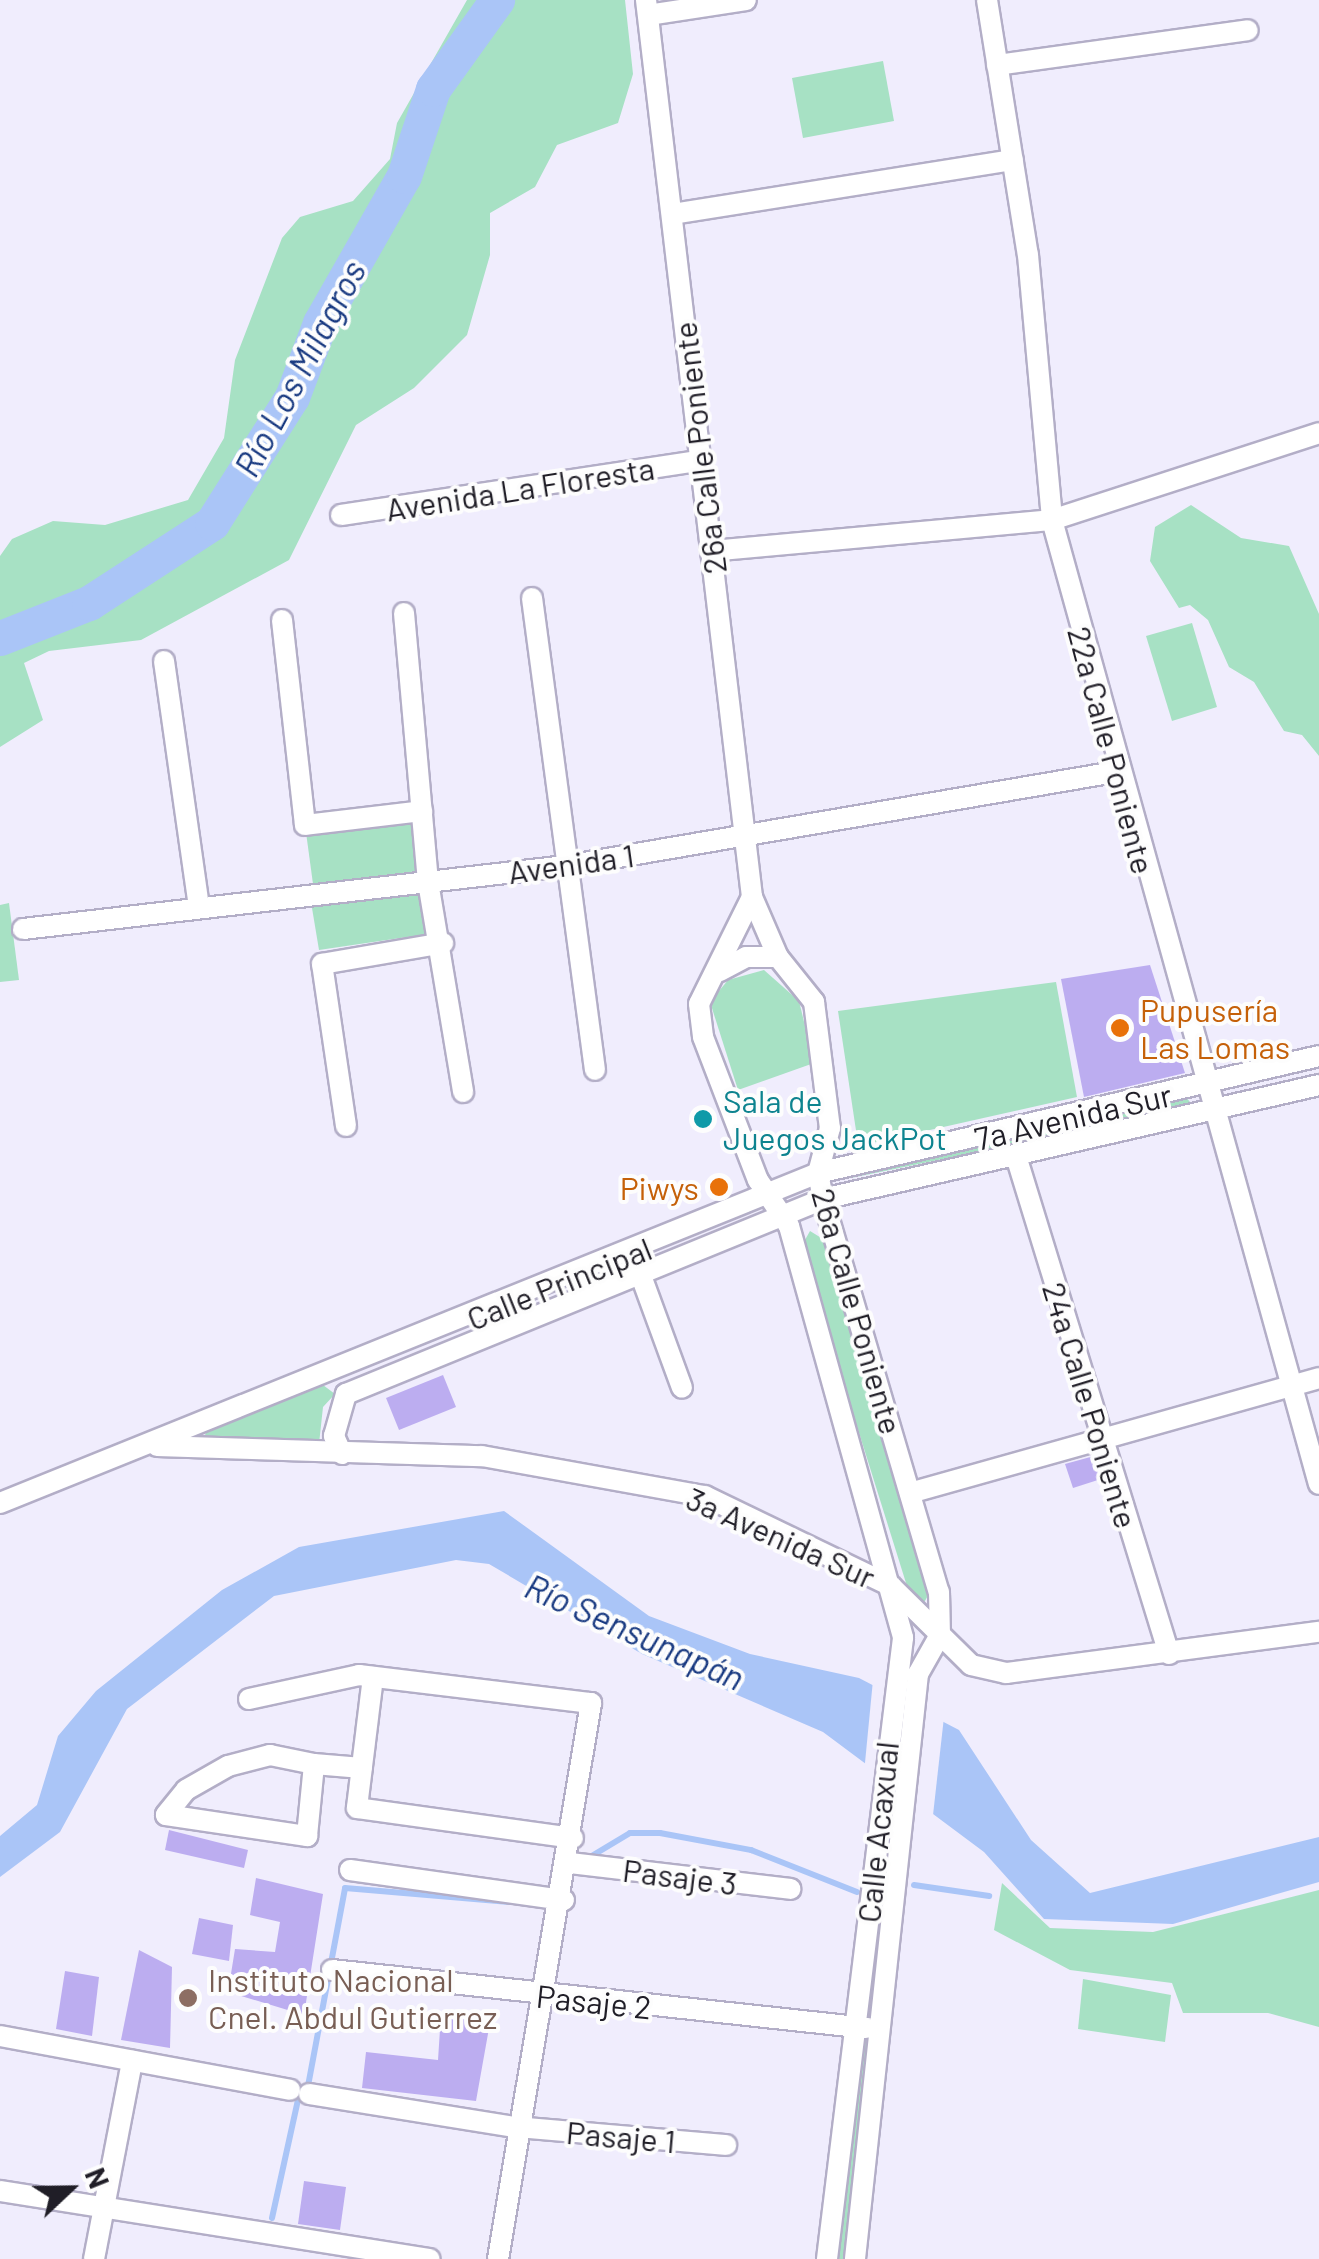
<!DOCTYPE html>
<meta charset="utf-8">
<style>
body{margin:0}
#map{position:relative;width:1319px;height:2259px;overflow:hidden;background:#f0edfd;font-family:Barlow,sans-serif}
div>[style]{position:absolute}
.green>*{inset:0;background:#a7e1c4}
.water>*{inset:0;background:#aac5f7}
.pier>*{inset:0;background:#f0edfd}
.stream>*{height:6px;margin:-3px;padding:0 3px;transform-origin:3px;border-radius:3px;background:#aac5f7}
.river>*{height:35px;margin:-17.5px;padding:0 17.5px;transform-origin:17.5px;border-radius:17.5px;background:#aac5f7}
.building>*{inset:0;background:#bcadf0}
.roads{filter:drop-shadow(2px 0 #b3aec7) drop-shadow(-2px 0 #b3aec7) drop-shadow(0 2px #b3aec7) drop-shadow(0 -2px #b3aec7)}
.minor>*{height:20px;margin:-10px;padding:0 10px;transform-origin:10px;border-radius:10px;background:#fff}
.dots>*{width:28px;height:28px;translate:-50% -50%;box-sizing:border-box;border:5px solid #fdfdfd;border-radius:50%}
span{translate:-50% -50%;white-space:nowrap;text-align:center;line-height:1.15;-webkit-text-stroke:8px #fdfdfd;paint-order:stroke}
.street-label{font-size:32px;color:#201e27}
.food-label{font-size:32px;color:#c56008}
.left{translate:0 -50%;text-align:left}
.right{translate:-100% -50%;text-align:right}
.culture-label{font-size:32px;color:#0d838f}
.education-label{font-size:32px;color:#785e54}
.water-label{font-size:35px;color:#193a81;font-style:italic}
.north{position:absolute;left:20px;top:2139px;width:100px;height:100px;-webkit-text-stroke:8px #fdfdfd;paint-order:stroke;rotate:68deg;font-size:28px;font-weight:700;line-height:40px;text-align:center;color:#201e27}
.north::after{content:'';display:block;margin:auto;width:35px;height:45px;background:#201e27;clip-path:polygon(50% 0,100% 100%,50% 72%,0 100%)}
</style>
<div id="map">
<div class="green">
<div style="clip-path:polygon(467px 0,625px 0,633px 74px,618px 123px,557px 145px,535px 187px,490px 213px,490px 255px,467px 335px,414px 388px,356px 425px,289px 560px,141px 640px,49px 651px,24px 663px,43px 720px,0 747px,0 556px,12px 539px,53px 521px,105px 525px,188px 500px,224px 438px,235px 360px,282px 238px,300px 217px,353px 201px,390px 159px,397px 123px)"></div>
<div style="clip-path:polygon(883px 61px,894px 121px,803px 138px,792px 78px)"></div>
<div style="clip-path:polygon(1191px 505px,1241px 538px,1289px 546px,1319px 614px,1319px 756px,1302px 735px,1284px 731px,1254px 682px,1229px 667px,1208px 620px,1190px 605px,1179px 608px,1150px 561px,1155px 527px)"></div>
<div style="clip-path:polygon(1192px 623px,1217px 707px,1172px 721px,1146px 636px)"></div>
<div style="clip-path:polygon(422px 811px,427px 870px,313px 884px,305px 825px)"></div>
<div style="clip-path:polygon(428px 882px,441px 932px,319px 950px,310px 896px)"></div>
<div style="clip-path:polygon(9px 903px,19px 980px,0 982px,0 905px)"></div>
<div style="clip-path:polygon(764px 970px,799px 1001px,814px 1063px,738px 1090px,710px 1002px,728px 980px)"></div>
<div style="clip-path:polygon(1056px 982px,1077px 1097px,872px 1143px,857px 1137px,838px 1011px)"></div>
<div style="clip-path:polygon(1186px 1097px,1194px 1107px,851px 1178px,852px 1170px)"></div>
<div style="clip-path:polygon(810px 1231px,823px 1239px,930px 1592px,921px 1608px,911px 1599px,801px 1247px)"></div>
<div style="clip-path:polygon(319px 1382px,335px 1394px,323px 1407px,319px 1444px,203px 1438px,210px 1427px)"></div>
<div style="clip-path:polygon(1002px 1883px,1050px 1928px,1153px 1932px,1319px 1890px,1319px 2027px,1268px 2013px,1183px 2013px,1172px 1983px,1070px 1970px,994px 1930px)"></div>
<div style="clip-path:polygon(885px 1886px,873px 2003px,867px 2005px,881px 1888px)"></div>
<div style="clip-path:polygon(1083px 1979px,1171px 1995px,1165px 2042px,1078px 2029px)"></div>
<div style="clip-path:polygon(867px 2038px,845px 2259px,837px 2259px,863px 2040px)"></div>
</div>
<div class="water">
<div style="clip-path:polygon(504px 1511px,649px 1616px,750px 1654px,859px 1678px,959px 1730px,1031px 1840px,1090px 1893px,1319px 1837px,1319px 1882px,1173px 1924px,1044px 1919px,984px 1852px,823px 1732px,642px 1654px,489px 1564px,456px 1560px,274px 1596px,127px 1709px,60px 1832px,0 1877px,0 1836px,37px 1805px,58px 1736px,96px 1691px,222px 1590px,299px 1547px)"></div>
</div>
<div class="pier">
<div style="clip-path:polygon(873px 1680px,944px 1717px,932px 1824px,864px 1773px)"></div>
</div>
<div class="stream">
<div style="left:585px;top:1860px;width:52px;rotate:-31deg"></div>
<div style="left:630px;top:1833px;width:30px"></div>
<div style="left:660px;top:1833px;width:93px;rotate:10.6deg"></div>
<div style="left:751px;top:1850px;width:114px;rotate:21.6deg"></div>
<div style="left:914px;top:1885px;width:76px;rotate:8.3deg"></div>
<div style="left:308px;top:2086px;width:201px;rotate:-79.4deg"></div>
<div style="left:345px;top:1888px;width:165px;rotate:4.9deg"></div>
<div style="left:272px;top:2218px;width:121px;rotate:-77.6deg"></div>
</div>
<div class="river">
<div style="left:0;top:638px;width:96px;rotate:-21.5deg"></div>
<div style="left:89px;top:603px;width:147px;rotate:-33deg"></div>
<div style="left:212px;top:523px;width:149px;rotate:-57.6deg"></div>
<div style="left:292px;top:397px;width:79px;rotate:-69.3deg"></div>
<div style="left:320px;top:323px;width:169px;rotate:-60.3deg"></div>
<div style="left:404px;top:176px;width:92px;rotate:-71.6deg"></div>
<div style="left:433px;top:89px;width:110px;rotate:-54.3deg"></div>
</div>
<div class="building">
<div style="clip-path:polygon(1150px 965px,1185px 1073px,1084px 1097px,1061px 979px)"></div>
<div style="clip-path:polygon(443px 1375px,456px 1407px,399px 1430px,386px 1398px)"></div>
<div style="clip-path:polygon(1094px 1456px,1101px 1479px,1073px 1488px,1065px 1464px)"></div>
<div style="clip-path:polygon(169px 1830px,248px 1850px,244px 1868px,165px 1850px)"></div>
<div style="clip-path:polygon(256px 1878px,323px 1894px,304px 2015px,228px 1992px,235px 1949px,275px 1952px,280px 1922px,250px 1915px)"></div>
<div style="clip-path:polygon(199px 1918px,233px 1925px,229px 1961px,192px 1954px)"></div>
<div style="clip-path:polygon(139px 1950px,172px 1967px,170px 2048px,121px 2040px)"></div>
<div style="clip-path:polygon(65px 1971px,99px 1977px,92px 2036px,56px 2029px)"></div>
<div style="clip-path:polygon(441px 2014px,491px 2017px,476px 2101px,362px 2088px,366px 2052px,438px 2060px)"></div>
<div style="clip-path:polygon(304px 2181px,346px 2187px,340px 2230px,298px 2224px)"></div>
</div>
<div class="roads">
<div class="minor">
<div style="left:646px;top:0;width:903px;rotate:83.26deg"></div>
<div style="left:752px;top:897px;width:65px;rotate:66.6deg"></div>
<div style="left:778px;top:957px;width:58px;rotate:51.3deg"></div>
<div style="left:814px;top:1002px;width:127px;rotate:82.8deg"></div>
<div style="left:830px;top:1128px;width:47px;rotate:104.9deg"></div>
<div style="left:818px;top:1173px;width:26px;rotate:79deg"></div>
<div style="left:823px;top:1199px;width:410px;rotate:73.6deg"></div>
<div style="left:939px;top:1592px;width:43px;rotate:88.7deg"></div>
<div style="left:940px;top:1635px;width:45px;rotate:119.4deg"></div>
<div style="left:918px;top:1674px;width:588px;rotate:96.15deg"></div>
<div style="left:987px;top:0;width:258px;rotate:80.9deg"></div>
<div style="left:1028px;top:255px;width:266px;rotate:84.8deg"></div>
<div style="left:1052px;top:520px;width:1000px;rotate:74.52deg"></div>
<div style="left:648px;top:15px;width:99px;rotate:-8.7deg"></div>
<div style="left:997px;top:65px;width:253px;rotate:-7.9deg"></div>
<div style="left:672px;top:214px;width:345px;rotate:-9deg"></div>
<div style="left:341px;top:515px;width:363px;rotate:-8.6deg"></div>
<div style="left:711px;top:551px;width:342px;rotate:-5.2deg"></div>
<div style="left:1052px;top:520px;width:281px;rotate:-18deg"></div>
<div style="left:532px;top:598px;width:476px;rotate:82.4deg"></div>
<div style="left:404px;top:613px;width:270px;rotate:84.9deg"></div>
<div style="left:428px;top:882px;width:213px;rotate:80.5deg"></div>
<div style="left:282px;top:620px;width:206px;rotate:83.6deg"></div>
<div style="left:305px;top:825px;width:118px;rotate:-6.8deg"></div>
<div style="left:164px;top:661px;width:249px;rotate:81.9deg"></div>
<div style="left:752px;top:897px;width:119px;rotate:116.4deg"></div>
<div style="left:699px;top:1004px;width:33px;rotate:83deg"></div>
<div style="left:703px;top:1037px;width:153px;rotate:69deg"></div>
<div style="left:758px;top:1180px;width:55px;rotate:56deg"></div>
<div style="left:789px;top:1226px;width:427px;rotate:74.5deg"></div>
<div style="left:903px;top:1638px;width:626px;rotate:96.98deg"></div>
<div style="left:23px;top:929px;width:547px;rotate:-6.62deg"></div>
<div style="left:566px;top:866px;width:557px;rotate:-9.72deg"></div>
<div style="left:720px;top:971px;width:30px;rotate:-28deg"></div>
<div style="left:746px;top:957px;width:32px"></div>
<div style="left:346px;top:1126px;width:164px;rotate:-98.4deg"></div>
<div style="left:322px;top:964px;width:123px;rotate:-9.8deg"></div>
<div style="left:1016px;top:1156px;width:521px;rotate:72.92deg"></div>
<div style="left:640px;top:1273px;width:122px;rotate:69.9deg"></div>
<div style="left:346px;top:1394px;width:515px;rotate:-22.23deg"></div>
<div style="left:823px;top:1199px;width:509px;rotate:-12.94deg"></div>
<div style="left:157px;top:1446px;width:325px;rotate:1.8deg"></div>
<div style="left:482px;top:1456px;width:227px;rotate:10.2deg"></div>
<div style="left:705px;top:1496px;width:207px;rotate:25.8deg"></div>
<div style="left:891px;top:1586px;width:112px;rotate:44.6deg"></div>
<div style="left:971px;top:1665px;width:36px;rotate:13deg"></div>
<div style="left:1006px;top:1673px;width:316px;rotate:-7.5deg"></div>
<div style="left:342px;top:1454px;width:20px;rotate:-114deg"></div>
<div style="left:334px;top:1436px;width:44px;rotate:-74.1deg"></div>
<div style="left:910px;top:1493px;width:425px;rotate:-15.7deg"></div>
<div style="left:0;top:1503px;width:882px;rotate:-21.97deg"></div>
<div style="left:818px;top:1173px;width:514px;rotate:-13.14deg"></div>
<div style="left:373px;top:1677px;width:132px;rotate:97deg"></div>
<div style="left:357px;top:1808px;width:218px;rotate:7.9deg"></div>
<div style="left:249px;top:1699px;width:113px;rotate:-12.3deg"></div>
<div style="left:359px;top:1675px;width:234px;rotate:6.9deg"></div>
<div style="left:591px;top:1703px;width:564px;rotate:99.5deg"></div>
<div style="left:314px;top:1764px;width:45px;rotate:-168.4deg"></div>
<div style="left:270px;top:1755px;width:43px;rotate:165.3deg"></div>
<div style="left:228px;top:1766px;width:48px;rotate:150.3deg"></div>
<div style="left:186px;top:1790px;width:32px;rotate:129deg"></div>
<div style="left:166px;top:1815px;width:143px;rotate:8.5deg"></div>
<div style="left:307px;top:1836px;width:72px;rotate:-84.4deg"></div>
<div style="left:314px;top:1764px;width:48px;rotate:4.8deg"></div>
<div style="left:570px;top:1863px;width:222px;rotate:6.7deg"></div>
<div style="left:350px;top:1870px;width:216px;rotate:8deg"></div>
<div style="left:332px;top:1970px;width:538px;rotate:6.19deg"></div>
<div style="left:0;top:2036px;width:295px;rotate:10.5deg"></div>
<div style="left:309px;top:2094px;width:210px;rotate:9.1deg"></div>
<div style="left:516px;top:2127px;width:211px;rotate:4.9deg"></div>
<div style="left:0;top:2191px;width:435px;rotate:9deg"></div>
<div style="left:94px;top:2259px;width:202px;rotate:-79.1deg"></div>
</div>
</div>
<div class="dots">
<div style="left:1120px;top:1028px;background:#e8710a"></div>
<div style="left:703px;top:1119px;background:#0f9aa8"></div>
<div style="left:719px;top:1187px;background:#e8710a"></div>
<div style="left:188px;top:1998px;background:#8d6e63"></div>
</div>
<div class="street-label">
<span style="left:699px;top:448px;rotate:-97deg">26a Calle Poniente</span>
<span style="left:520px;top:488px;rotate:-9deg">Avenida La Floresta</span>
<span style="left:1112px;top:750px;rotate:75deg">22a Calle Poniente</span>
<span style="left:571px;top:863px;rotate:-8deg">Avenida 1</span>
<span style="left:1073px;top:1116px;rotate:-13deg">7a Avenida Sur</span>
<span style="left:559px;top:1283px;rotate:-22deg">Calle Principal</span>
<span style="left:858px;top:1311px;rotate:74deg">26a Calle Poniente</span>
<span style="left:1091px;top:1405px;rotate:73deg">24a Calle Poniente</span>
<span style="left:781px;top:1537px;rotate:24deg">3a Avenida Sur</span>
<span style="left:877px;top:1832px;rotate:-84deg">Calle Acaxual</span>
<span style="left:680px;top:1876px;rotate:7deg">Pasaje 3</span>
<span style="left:594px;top:2001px;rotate:6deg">Pasaje 2</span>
<span style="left:621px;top:2136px;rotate:5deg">Pasaje 1</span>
</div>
<div class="food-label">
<span class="left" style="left:1140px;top:1028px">Pupusería<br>Las Lomas</span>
<span class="right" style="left:699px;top:1187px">Piwys</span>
</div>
<div class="culture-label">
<span class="left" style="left:723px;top:1119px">Sala de<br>Juegos JackPot</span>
</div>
<div class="education-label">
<span class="left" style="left:208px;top:1998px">Instituto Nacional<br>Cnel. Abdul Gutierrez</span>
</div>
<div class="water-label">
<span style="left:299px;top:368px;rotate:-62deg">Río Los Milagros</span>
<span style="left:635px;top:1631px;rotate:24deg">Río Sensunapán</span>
</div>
<div class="north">N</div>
</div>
